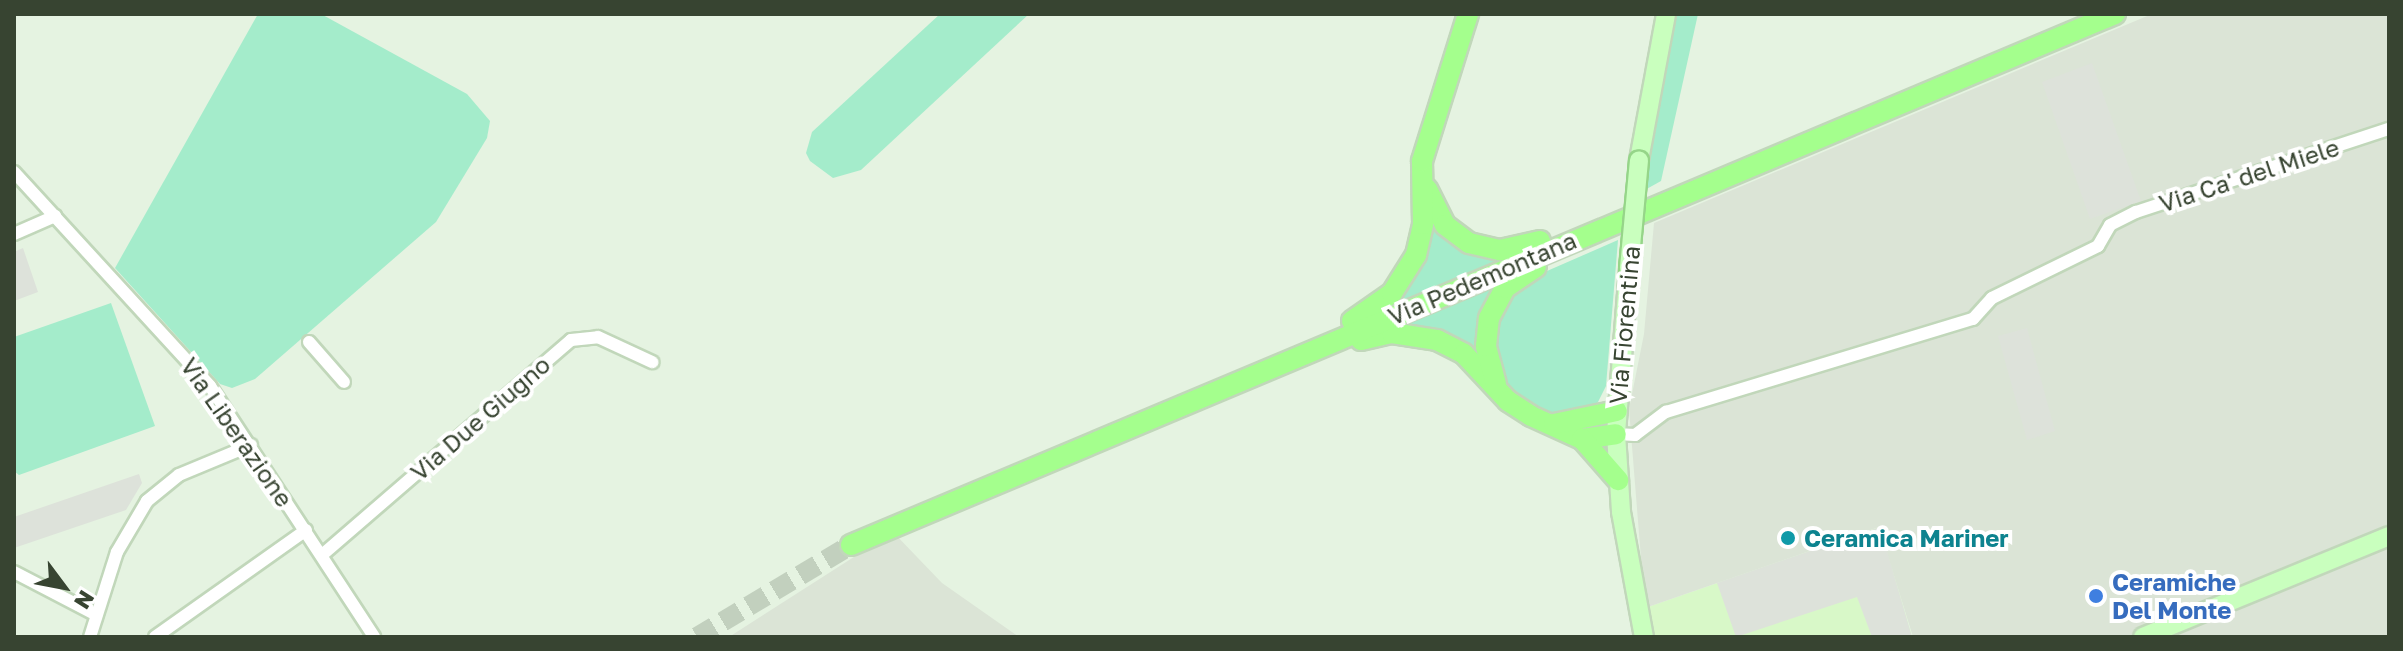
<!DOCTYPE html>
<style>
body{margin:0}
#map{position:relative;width:2403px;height:651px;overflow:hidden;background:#e5f3e1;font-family:"Golos Text",sans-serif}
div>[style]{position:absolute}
.commercial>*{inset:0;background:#d8f8c8}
.industrial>*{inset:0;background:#dbe4d6}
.green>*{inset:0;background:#a4eccb}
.parking>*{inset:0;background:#dde2da}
.primary-tunnel>*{height:20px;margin-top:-10px;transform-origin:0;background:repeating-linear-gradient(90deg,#c2d0be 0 20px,transparent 0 30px)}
.roads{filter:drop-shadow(2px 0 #c1d7ba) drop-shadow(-2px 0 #c1d7ba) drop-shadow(0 2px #c1d7ba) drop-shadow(0 -2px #c1d7ba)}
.street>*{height:12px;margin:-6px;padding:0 6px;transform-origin:6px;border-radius:6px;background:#fff}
.secondary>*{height:18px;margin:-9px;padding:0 9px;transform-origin:9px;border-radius:9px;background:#c9ffbe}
.primary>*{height:20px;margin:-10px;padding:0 10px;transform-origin:10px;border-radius:10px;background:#a4ff8d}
.bridges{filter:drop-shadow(2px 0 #96d589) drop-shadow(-2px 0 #96d589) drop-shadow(0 2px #96d589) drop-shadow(0 -2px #96d589)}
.secondary-bridge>*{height:18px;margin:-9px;padding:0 9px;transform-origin:9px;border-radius:9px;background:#c9ffbe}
.dots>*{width:22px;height:22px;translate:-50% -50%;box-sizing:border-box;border:4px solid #fff;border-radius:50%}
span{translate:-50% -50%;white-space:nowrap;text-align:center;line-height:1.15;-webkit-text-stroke:8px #fff;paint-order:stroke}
.street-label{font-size:24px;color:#374431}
.culture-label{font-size:24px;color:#0d838f;font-weight:700}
.left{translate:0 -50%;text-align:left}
.shop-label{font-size:24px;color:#366cbe;font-weight:700}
.frame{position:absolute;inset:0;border:16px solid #374431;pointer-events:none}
.north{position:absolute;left:24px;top:547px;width:80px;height:80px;-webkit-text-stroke:6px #fff;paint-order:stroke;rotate:122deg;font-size:22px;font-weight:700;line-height:32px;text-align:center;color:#374431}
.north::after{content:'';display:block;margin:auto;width:28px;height:36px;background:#374431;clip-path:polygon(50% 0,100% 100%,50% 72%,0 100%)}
</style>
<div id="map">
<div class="commercial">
<div style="clip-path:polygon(1880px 527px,1912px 637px,1650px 637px,1645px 608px)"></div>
</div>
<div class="industrial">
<div style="clip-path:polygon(2152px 14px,2389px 14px,2389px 637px,1913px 637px,1879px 527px,1645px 608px,1629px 409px,1644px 334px,1654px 223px)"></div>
<div style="clip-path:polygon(893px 532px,942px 583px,1019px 637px,729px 637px)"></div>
</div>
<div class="green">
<div style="clip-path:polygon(258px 14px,321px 14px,467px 94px,490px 121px,487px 138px,436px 222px,255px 379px,232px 388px,220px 384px,115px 268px)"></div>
<div style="clip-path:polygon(940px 14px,1029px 14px,861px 170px,833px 178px,810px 161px,806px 153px,812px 132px)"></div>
<div style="clip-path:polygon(1672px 14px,1698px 14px,1661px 181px,1643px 191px)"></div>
<div style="clip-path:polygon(1430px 216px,1462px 249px,1503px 260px,1389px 307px,1421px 261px)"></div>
<div style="clip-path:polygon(1618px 240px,1606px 386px,1598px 402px,1590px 410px,1558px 417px,1523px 402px,1504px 383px,1495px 360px,1494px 325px,1515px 290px,1531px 278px)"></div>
<div style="clip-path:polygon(1503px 283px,1484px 363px,1390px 330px)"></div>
<div style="clip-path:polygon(111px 303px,155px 426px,19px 475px,14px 471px,14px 337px)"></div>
</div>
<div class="parking">
<div style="clip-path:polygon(2092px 63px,2141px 201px,2090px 219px,2042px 82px)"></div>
<div style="clip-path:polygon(23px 248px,38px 292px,14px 301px,14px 252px)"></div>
<div style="clip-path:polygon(2027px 328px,2055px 431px,2027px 440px,1998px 336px)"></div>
<div style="clip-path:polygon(139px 474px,142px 483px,126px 510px,14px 548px,14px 517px)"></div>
<div style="clip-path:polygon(1880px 527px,1912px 637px,1872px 637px,1857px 597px,1736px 637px,1717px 583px)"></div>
</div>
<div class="primary-tunnel">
<div style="left:697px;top:637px;width:179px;rotate:-30.9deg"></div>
</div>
<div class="roads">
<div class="street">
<div style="left:14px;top:172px;width:290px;rotate:47.5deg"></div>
<div style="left:210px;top:386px;width:300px;rotate:56.8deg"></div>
<div style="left:14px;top:234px;width:45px;rotate:-23.7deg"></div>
<div style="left:309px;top:342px;width:53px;rotate:48.8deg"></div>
<div style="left:1616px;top:434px;width:19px;rotate:3deg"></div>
<div style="left:1635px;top:435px;width:39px;rotate:-37deg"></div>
<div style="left:1666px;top:412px;width:321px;rotate:-16.9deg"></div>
<div style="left:1973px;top:319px;width:28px;rotate:-48deg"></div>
<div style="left:1992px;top:298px;width:118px;rotate:-26.1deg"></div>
<div style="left:2098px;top:246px;width:24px;rotate:-60deg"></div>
<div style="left:2110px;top:225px;width:29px;rotate:-27deg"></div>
<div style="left:2136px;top:212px;width:266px;rotate:-18.2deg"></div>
<div style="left:322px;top:555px;width:329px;rotate:-40.8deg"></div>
<div style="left:571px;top:340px;width:27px;rotate:-6deg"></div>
<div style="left:598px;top:337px;width:60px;rotate:24.8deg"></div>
<div style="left:14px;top:572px;width:93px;rotate:27.4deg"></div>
<div style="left:90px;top:637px;width:89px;rotate:-72.4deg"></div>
<div style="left:117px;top:552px;width:59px;rotate:-59.5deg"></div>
<div style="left:147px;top:501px;width:41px;rotate:-39.1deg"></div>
<div style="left:179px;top:475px;width:78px;rotate:-22.6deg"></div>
<div style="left:155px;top:637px;width:185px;rotate:-35.3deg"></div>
</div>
<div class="secondary">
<div style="left:1639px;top:160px;width:148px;rotate:-79.5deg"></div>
<div style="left:1629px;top:268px;width:167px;rotate:94.5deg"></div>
<div style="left:1616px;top:434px;width:78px;rotate:86.3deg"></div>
<div style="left:1621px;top:512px;width:127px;rotate:79.6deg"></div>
<div style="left:2143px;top:637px;width:266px;rotate:-22.3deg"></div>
</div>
<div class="primary">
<div style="left:1427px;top:189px;width:40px;rotate:63.4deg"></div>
<div style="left:1445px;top:225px;width:30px;rotate:37deg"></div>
<div style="left:1469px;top:243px;width:32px;rotate:13deg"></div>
<div style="left:1500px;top:250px;width:41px;rotate:-12.7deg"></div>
<div style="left:1352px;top:321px;width:49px;rotate:-35deg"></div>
<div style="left:1392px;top:293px;width:45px;rotate:-57.7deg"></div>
<div style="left:1416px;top:255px;width:32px;rotate:-77deg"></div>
<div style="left:1423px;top:224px;width:63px;rotate:-90.9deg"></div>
<div style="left:1422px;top:161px;width:154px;rotate:-72.6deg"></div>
<div style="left:1361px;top:340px;width:32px;rotate:-13deg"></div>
<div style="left:1392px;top:333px;width:46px;rotate:8.8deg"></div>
<div style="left:1437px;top:340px;width:30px;rotate:27deg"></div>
<div style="left:1464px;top:354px;width:64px;rotate:46.9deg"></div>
<div style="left:1508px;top:401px;width:27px;rotate:33deg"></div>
<div style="left:1531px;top:416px;width:56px;rotate:24.3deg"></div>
<div style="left:1582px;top:439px;width:34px;rotate:-8deg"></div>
<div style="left:1496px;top:384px;width:39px;rotate:-105deg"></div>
<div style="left:1486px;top:346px;width:28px;rotate:-84deg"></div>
<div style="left:1489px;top:318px;width:34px;rotate:-62deg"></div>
<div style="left:1505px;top:288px;width:37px;rotate:-34deg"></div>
<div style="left:1554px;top:424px;width:64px;rotate:-11.7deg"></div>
<div style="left:1582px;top:439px;width:55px;rotate:48.7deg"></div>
<div style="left:851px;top:545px;width:1371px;rotate:-22.79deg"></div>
</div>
</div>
<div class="bridges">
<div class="secondary-bridge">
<div style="left:1629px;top:268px;width:108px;rotate:-84.7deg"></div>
</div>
</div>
<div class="dots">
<div style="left:1788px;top:538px;background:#0f9aa8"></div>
<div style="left:2096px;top:596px;background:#3f7fe0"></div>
</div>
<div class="street-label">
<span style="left:2249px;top:175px;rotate:-18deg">Via Ca' del Miele</span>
<span style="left:1482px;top:278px;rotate:-23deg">Via Pedemontana</span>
<span style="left:1624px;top:325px;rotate:-85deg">Via Fiorentina</span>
<span style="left:480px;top:418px;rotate:-41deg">Via Due Giugno</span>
<span style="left:237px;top:432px;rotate:55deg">Via Liberazione</span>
</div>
<div class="culture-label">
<span class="left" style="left:1804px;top:538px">Ceramica Mariner</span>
</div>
<div class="shop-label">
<span class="left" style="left:2112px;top:596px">Ceramiche<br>Del Monte</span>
</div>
<div class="frame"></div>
<div class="north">N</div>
</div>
